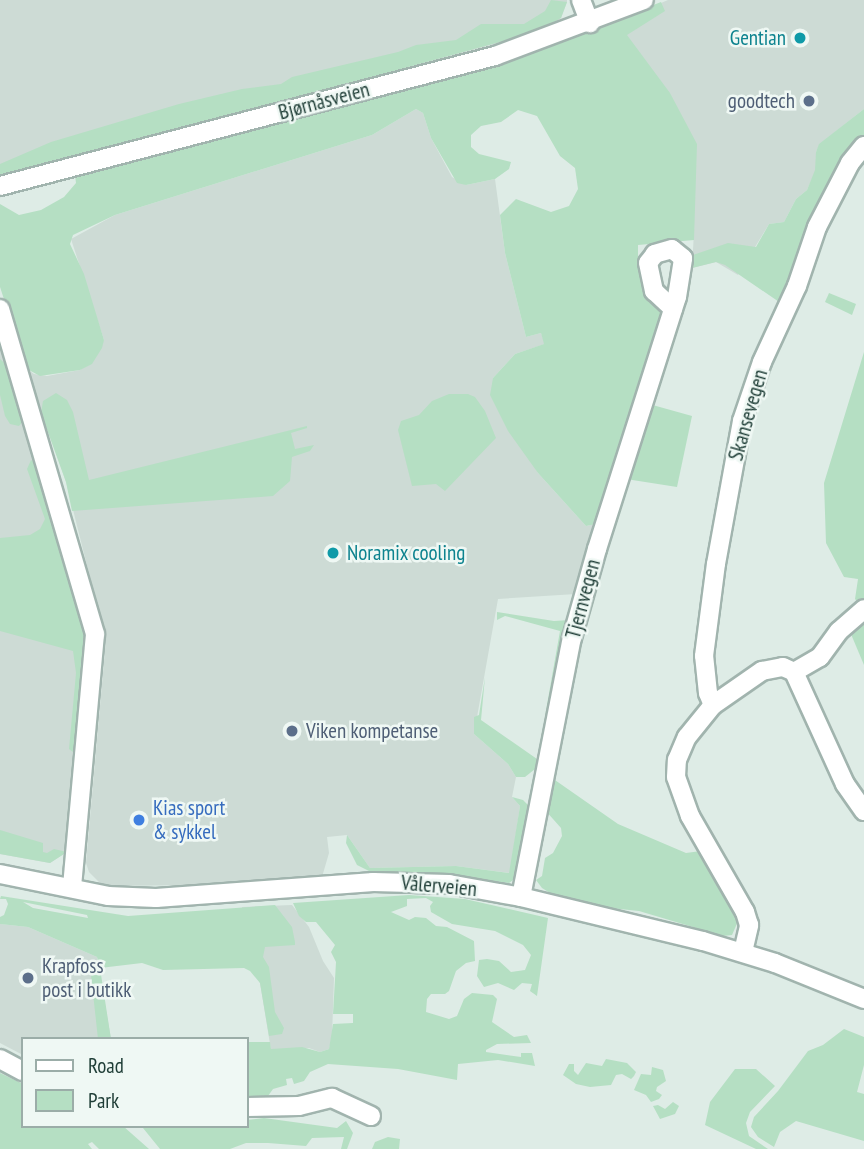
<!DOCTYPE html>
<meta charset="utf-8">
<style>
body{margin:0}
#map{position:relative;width:864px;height:1149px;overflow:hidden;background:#deece6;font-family:"PT Sans Narrow",sans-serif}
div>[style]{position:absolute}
.built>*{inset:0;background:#cddbd5}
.green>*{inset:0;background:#b5dfc3}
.roads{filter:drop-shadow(2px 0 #a1b4ae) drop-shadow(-2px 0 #a1b4ae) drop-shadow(0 2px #a1b4ae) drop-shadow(0 -2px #a1b4ae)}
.minor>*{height:18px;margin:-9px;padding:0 9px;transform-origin:9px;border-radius:9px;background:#fff}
.dots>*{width:19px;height:19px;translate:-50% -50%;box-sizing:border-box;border:4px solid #eff8f4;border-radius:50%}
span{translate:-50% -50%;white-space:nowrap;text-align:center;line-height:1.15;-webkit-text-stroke:5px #eff8f4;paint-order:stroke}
.culture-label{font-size:21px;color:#0d838f}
.right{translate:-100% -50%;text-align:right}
.left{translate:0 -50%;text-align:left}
.street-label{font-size:21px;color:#1e3d36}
.service-label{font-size:21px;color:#4e5e75}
.shop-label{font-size:21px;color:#366cbe}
.legend{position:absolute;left:21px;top:1037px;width:228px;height:91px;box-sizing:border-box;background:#eff8f4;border:2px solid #9bada8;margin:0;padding:9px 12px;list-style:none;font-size:21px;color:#1e3d36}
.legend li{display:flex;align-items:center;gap:14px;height:35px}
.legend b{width:35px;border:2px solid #9bada8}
</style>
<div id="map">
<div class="built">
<div style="clip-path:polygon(0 0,567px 0,567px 2px,561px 18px,551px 25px,484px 47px,0 178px)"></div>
<div style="clip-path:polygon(668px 0,864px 0,864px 109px,820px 144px,816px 152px,816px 170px,807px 190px,796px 199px,784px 222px,769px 224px,738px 275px,716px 262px,692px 268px,694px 232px,610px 25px)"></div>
<div style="clip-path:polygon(416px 109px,423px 113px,431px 138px,452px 177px,466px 185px,495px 179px,505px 253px,526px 337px,541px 333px,545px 344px,515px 354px,493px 378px,538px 473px,586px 526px,596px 524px,576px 594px,498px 599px,474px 734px,508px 764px,516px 777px,512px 797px,520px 806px,510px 873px,456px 866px,370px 868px,347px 835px,327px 837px,329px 853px,322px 877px,199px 885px,103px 886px,89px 872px,86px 863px,105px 650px,103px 629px,66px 482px,27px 369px,34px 374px,47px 376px,80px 370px,104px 340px,71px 239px,115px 215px,372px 135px)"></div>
<div style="clip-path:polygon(0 340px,87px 639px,67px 852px,50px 863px,0 854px)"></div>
<div style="clip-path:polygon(292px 905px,309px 927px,323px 961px,334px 978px,332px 1037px,329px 1049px,320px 1052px,309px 1048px,271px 1050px,260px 983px,255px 974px,242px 907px)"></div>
<div style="clip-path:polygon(0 924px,28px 927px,97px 957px,111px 1039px,23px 1039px,23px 1055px,0 1043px)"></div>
</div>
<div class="green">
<div style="clip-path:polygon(551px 0,567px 2px,561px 18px,537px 32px,0 178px,0 164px,51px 142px,179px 104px,242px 89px,281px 84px,292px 77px,398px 52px,416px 45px,456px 40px,481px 24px,524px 24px,545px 11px)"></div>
<div style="clip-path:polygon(661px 2px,665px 11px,627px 35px,670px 93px,697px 144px,694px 240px,638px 245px,638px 269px,661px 312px,661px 319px,596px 524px,586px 526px,538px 473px,508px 431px,490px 395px,493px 378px,515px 354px,544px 344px,541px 333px,526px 337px,505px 253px,500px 215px,516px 199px,551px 212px,569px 206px,578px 189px,575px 168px,560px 156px,537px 116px,518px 110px,501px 122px,481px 126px,471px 135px,471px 147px,479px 154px,511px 162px,509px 169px,495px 179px,466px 185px,457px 183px,431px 138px,423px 113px,416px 109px,372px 135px,115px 215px,73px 235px,70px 244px,84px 274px,104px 340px,102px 348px,92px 364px,80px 370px,40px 376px,27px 369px,0 287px,0 204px,19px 215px,41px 210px,64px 197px,76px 183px,75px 175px,530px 54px)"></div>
<div style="clip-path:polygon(864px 109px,864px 143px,785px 306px,725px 265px,716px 262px,692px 268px,693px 255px,728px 243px,756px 247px,769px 224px,784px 222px,796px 199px,807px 190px,815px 170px,816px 152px,819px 144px)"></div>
<div style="clip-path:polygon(829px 293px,856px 304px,852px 315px,825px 302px)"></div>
<div style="clip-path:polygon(864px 352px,864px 605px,862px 607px,855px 599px,858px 579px,844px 577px,826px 543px,824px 483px)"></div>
<div style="clip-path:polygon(0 359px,9px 367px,24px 420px,19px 426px,10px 424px,5px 416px,0 395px)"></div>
<div style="clip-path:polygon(56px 393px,67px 400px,73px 412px,89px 480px,307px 426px,307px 428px,291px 433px,295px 449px,314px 445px,310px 451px,292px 457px,290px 481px,273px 496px,72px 511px,66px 482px,41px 413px,43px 401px)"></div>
<div style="clip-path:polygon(449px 394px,468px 394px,475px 397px,485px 411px,496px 438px,445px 491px,436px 484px,412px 486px,398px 430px,401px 421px,419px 415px,432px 401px)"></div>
<div style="clip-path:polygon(649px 404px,692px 416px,677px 487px,626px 479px)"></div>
<div style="clip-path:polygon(31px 460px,39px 465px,87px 639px,80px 744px,73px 752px,69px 749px,76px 673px,73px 651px,0 631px,0 538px,30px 535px,40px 529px,45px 519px,27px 469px)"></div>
<div style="clip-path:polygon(497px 612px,554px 621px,569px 620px,545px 716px,560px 631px,505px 616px,497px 620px)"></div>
<div style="clip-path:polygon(864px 613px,864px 665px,848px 627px)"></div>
<div style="clip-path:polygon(485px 677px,481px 720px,537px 759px,535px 769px,525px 777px,516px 777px,508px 764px,474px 734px,474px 717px,479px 715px)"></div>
<div style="clip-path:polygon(552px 778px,618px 824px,686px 853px,701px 851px,739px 919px,732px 935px,723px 936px,639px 911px,610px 908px,550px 893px,542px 888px,536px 880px,542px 876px,545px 858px,553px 853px,562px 836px,561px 828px,545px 810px)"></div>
<div style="clip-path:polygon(512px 797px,523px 800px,528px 805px,528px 812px,520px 866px,516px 878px,509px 883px,427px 873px,373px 873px,357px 865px,346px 843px,347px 835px,370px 868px,456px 866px,509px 873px,520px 806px)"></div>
<div style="clip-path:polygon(0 830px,43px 843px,43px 852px,47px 853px,54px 849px,67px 852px,50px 863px,0 854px)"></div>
<div style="clip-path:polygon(409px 895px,465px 899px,548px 918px,537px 996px,530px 991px,532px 984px,522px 983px,514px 990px,498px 983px,484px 987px,477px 976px,479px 960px,487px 959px,499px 961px,511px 972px,525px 970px,531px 955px,523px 945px,495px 931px,452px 924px,431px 912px,430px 906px,433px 902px,426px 898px,407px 899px,407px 906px,391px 912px,409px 920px,415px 917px,426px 918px,436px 926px,447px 927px,474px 941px,475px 961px,466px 963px,456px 971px,449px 991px,445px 994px,431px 994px,427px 999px,426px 1012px,449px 1019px,457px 1016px,464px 999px,472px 993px,493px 995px,497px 999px,492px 1022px,514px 1037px,527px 1035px,531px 1043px,497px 1044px,486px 1050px,486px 1052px,521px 1057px,521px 1053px,532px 1053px,535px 1066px,498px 1060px,458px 1064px,457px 1080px,398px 1069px,328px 1064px,310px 1072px,304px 1081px,294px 1084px,292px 1078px,286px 1079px,287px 1085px,273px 1089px,268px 1096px,247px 1099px,247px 1042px,270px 1042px,271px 1049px,302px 1047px,320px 1052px,329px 1049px,333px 1024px,353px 1023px,353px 1014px,333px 1014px,336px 962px,331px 952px,335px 945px,316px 922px,306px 922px,299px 916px,293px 903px)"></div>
<div style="clip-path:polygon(evenodd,1px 896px,128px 916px,275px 905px,292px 927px,295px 942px,295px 945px,265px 947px,263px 957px,269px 967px,275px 1012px,284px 1028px,282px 1034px,269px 1036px,260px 983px,250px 971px,244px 968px,163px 970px,142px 963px,100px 968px,111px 1039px,98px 1039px,90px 966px,100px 968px,97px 957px,28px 927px,0 924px,0 917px,4px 915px,8px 904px,6px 899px,0 899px,1px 896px,23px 902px,87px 915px,88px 918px,33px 908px,23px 902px)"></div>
<div style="clip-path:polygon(844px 1029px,864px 1037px,864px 1065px,857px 1092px,864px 1094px,864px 1141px,796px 1121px,780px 1132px,774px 1147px,758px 1137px,751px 1127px,754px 1117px,778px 1091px,808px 1051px,823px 1045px)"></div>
<div style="clip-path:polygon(606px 1059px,627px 1063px,636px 1072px,634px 1076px,631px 1079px,622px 1074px,616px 1075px,611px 1085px,590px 1087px,576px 1084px,563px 1075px,569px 1064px,574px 1064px,574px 1071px,578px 1075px,586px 1063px,602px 1066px)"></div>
<div style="clip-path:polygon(652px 1067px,663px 1070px,666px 1081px,657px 1087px,656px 1091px,662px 1095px,659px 1099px,651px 1102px,646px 1095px,634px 1090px,641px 1074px,651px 1075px)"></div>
<div style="clip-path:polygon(735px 1069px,756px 1069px,775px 1086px,750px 1112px,746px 1123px,749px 1136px,768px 1149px,756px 1149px,705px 1125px,710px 1102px)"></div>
<div style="clip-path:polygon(0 1073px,23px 1084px,23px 1126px,123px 1126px,149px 1149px,99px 1149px,92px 1142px,88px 1144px,92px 1149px,0 1149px)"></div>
<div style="clip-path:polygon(673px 1102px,679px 1106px,675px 1114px,660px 1119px,653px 1106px,658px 1105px,665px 1109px)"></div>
<div style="clip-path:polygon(264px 1118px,337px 1128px,346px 1121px,353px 1133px,347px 1149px,341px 1149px,344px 1137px,312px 1138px,306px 1146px,268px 1143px,246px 1143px,230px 1149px,160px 1149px,143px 1128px,247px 1126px,247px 1120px)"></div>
<div style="clip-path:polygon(388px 1137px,400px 1139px,399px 1149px,372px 1149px,375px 1142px)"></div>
</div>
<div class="roads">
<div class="minor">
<div style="left:581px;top:0;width:25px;rotate:69deg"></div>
<div style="left:0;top:186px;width:512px;rotate:-14.72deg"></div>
<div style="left:495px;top:56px;width:159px;rotate:-20.6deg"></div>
<div style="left:0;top:309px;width:339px;rotate:73.7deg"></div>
<div style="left:95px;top:634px;width:255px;rotate:95.2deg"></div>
<div style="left:794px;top:672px;width:30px;rotate:-30deg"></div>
<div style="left:820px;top:657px;width:32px;rotate:-54deg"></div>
<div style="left:839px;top:631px;width:33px;rotate:-41deg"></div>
<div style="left:713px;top:705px;width:13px;rotate:-113deg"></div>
<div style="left:708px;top:693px;width:37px;rotate:-96deg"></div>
<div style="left:704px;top:656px;width:93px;rotate:-82.6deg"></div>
<div style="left:716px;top:564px;width:145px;rotate:-79.7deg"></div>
<div style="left:742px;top:421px;width:62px;rotate:-71.3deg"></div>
<div style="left:762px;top:362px;width:84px;rotate:-65.3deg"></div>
<div style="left:797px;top:286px;width:62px;rotate:-71.3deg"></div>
<div style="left:817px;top:227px;width:72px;rotate:-62.7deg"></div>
<div style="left:850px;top:163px;width:22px;rotate:-51deg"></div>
<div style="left:0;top:874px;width:110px;rotate:11.5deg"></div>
<div style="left:108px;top:896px;width:48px;rotate:2.4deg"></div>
<div style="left:156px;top:898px;width:218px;rotate:-4.2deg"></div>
<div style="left:373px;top:882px;width:76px;rotate:1.5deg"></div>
<div style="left:449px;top:884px;width:73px;rotate:10.2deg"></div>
<div style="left:521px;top:897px;width:187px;rotate:13.6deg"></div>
<div style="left:703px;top:941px;width:75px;rotate:17deg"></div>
<div style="left:775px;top:963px;width:96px;rotate:22deg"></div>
<div style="left:521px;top:897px;width:264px;rotate:-78.9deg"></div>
<div style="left:572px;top:638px;width:92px;rotate:-74.3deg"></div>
<div style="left:597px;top:549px;width:264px;rotate:-72.4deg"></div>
<div style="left:677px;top:297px;width:39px;rotate:-81deg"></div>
<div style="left:683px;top:258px;width:14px;rotate:-141deg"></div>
<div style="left:672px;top:249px;width:18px;rotate:164deg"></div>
<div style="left:655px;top:254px;width:11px;rotate:128deg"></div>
<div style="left:648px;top:263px;width:29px;rotate:78deg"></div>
<div style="left:654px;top:291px;width:26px;rotate:43deg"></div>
<div style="left:743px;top:952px;width:28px;rotate:-77deg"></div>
<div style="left:749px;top:925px;width:14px;rotate:-107deg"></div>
<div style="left:745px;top:912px;width:111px;rotate:-119.8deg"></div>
<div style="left:690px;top:816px;width:41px;rotate:-109.7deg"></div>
<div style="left:676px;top:777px;width:17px;rotate:-87deg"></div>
<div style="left:677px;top:760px;width:25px;rotate:-67deg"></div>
<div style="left:687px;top:737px;width:41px;rotate:-50.9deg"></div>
<div style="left:713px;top:705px;width:60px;rotate:-34.8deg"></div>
<div style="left:762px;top:671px;width:21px;rotate:-11deg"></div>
<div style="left:783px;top:667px;width:12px;rotate:24deg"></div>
<div style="left:794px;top:672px;width:123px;rotate:65.5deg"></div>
<div style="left:845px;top:784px;width:33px;rotate:55deg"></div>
<div style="left:0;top:1059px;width:26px;rotate:28deg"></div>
<div style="left:247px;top:1107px;width:52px;rotate:-1.1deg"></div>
<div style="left:299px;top:1106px;width:34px;rotate:-14deg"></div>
<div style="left:332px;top:1098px;width:43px;rotate:24.8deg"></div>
</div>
</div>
<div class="dots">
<div style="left:800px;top:38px;background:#0f9aa8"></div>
<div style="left:809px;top:101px;background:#5c6f8a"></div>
<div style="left:333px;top:553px;background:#0f9aa8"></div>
<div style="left:292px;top:731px;background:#5c6f8a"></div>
<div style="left:139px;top:820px;background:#3f7fe0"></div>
<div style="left:28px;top:978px;background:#5c6f8a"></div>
</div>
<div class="culture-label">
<span class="right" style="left:786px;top:38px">Gentian</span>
<span class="left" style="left:347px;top:553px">Noramix cooling</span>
</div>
<div class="street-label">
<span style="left:324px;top:101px;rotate:-15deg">Bjørnåsveien</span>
<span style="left:748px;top:415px;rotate:-74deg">Skansevegen</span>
<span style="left:583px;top:599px;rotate:-75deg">Tjernvegen</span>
<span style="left:439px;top:886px;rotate:5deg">Vålerveien</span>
</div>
<div class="service-label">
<span class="right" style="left:795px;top:101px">goodtech</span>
<span class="left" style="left:306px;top:731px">Viken kompetanse</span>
<span class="left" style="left:42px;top:978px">Krapfoss<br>post i butikk</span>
</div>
<div class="shop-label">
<span class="left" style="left:153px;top:820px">Kias sport<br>&amp; sykkel</span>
</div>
<ul class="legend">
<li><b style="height:9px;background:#fff"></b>Road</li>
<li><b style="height:19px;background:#b5dfc3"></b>Park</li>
</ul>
</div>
